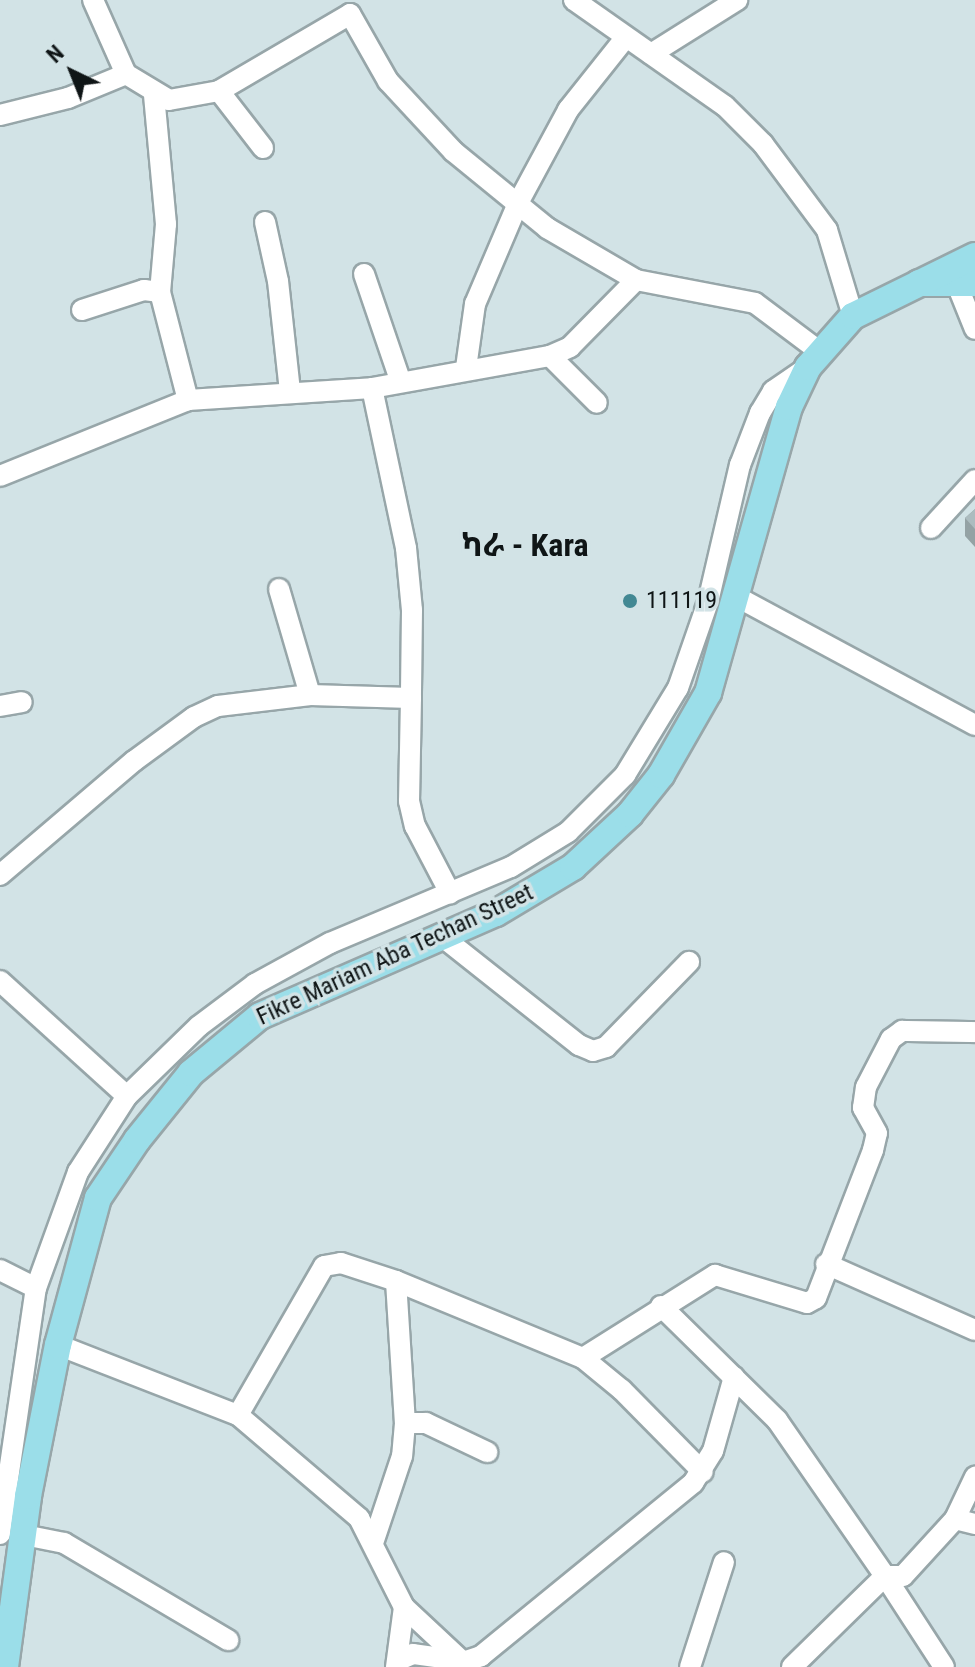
<!DOCTYPE html>
<meta charset="utf-8">
<style>
body{margin:0}
#map{position:relative;width:975px;height:1667px;overflow:hidden;background:#d2e3e6;font-family:"Roboto Condensed","Noto Sans Ethiopic",sans-serif}
div>[style]{position:absolute}
.roads{filter:drop-shadow(2px 0 #97a6a9) drop-shadow(-2px 0 #97a6a9) drop-shadow(0 2px #97a6a9) drop-shadow(0 -2px #97a6a9)}
.minor>*{height:20px;margin:-10px;padding:0 10px;transform-origin:10px;border-radius:10px;background:#fff}
.major>*{height:26px;margin:-13px;padding:0 13px;transform-origin:13px;border-radius:13px;background:#9bdee9}
.wall>*{inset:0;background:#94a2a4}
.building>*{inset:0;background:#acbcbf}
.dots>*{width:22px;height:22px;translate:-50% -50%;box-sizing:border-box;border:4px solid #d2e3e6;border-radius:50%}
span{translate:-50% -50%;white-space:nowrap;text-align:center;line-height:1.15;-webkit-text-stroke:7px #d2e3e6;paint-order:stroke}
.poi-label{font-size:24px;color:#0f1516}
.left{translate:0 -50%;text-align:left}
.street-label{font-size:24px;color:#0f1516}
.district-label{font-size:32px;color:#0f1516;font-weight:700}
.north{position:absolute;left:32px;top:32px;width:80px;height:80px;-webkit-text-stroke:6px #d2e3e6;paint-order:stroke;rotate:317deg;font-size:22px;font-weight:700;line-height:32px;text-align:center;color:#0f1516}
.north::after{content:'';display:block;margin:auto;width:28px;height:36px;background:#0f1516;clip-path:polygon(50% 0,100% 100%,50% 72%,0 100%)}
</style>
<div id="map">
<div class="roads">
<div class="minor">
<div style="left:93px;top:0;width:81px;rotate:66deg"></div>
<div style="left:126px;top:74px;width:50px;rotate:31.2deg"></div>
<div style="left:169px;top:100px;width:51px;rotate:-10.2deg"></div>
<div style="left:219px;top:91px;width:152px;rotate:-30.4deg"></div>
<div style="left:350px;top:14px;width:77px;rotate:60.4deg"></div>
<div style="left:388px;top:81px;width:96px;rotate:47.1deg"></div>
<div style="left:453px;top:151px;width:122px;rotate:39.3deg"></div>
<div style="left:547px;top:228px;width:103px;rotate:30.3deg"></div>
<div style="left:574px;top:0;width:184px;rotate:35.1deg"></div>
<div style="left:725px;top:106px;width:54px;rotate:45deg"></div>
<div style="left:763px;top:144px;width:107px;rotate:53.3deg"></div>
<div style="left:827px;top:230px;width:90px;rotate:73.2deg"></div>
<div style="left:651px;top:54px;width:102px;rotate:-32.1deg"></div>
<div style="left:219px;top:91px;width:72px;rotate:52.3deg"></div>
<div style="left:154px;top:95px;width:130px;rotate:84.7deg"></div>
<div style="left:166px;top:224px;width:68px;rotate:95deg"></div>
<div style="left:160px;top:292px;width:112px;rotate:75.5deg"></div>
<div style="left:0;top:115px;width:70px;rotate:-14deg"></div>
<div style="left:68px;top:98px;width:63px;rotate:-22.5deg"></div>
<div style="left:265px;top:222px;width:60px;rotate:77.6deg"></div>
<div style="left:278px;top:281px;width:112px;rotate:83.8deg"></div>
<div style="left:364px;top:274px;width:112px;rotate:71.2deg"></div>
<div style="left:958px;top:287px;width:45px;rotate:68deg"></div>
<div style="left:82px;top:310px;width:65px;rotate:-17.9deg"></div>
<div style="left:144px;top:290px;width:16px;rotate:7deg"></div>
<div style="left:550px;top:356px;width:66px;rotate:45deg"></div>
<div style="left:466px;top:368px;width:65px;rotate:-82deg"></div>
<div style="left:475px;top:304px;width:110px;rotate:-66.9deg"></div>
<div style="left:518px;top:203px;width:106px;rotate:-61.7deg"></div>
<div style="left:568px;top:110px;width:93px;rotate:-51.5deg"></div>
<div style="left:372px;top:388px;width:164px;rotate:78deg"></div>
<div style="left:406px;top:548px;width:62px;rotate:84.5deg"></div>
<div style="left:412px;top:610px;width:88px;rotate:90.7deg"></div>
<div style="left:0;top:476px;width:203px;rotate:-22deg"></div>
<div style="left:188px;top:400px;width:184px;rotate:-3.7deg"></div>
<div style="left:372px;top:388px;width:181px;rotate:-10.2deg"></div>
<div style="left:550px;top:356px;width:22px;rotate:-24deg"></div>
<div style="left:570px;top:347px;width:94px;rotate:-45.4deg"></div>
<div style="left:636px;top:280px;width:121px;rotate:10.9deg"></div>
<div style="left:755px;top:303px;width:80px;rotate:36.9deg"></div>
<div style="left:931px;top:528px;width:65px;rotate:-47.5deg"></div>
<div style="left:279px;top:589px;width:110px;rotate:73.7deg"></div>
<div style="left:739px;top:598px;width:268px;rotate:28.3deg"></div>
<div style="left:0;top:706px;width:22px;rotate:-10deg"></div>
<div style="left:0;top:875px;width:176px;rotate:-40.4deg"></div>
<div style="left:134px;top:761px;width:74px;rotate:-36.3deg"></div>
<div style="left:194px;top:717px;width:26px;rotate:-25deg"></div>
<div style="left:218px;top:706px;width:93px;rotate:-6.8deg"></div>
<div style="left:310px;top:695px;width:101px;rotate:1.7deg"></div>
<div style="left:411px;top:698px;width:103px;rotate:91.1deg"></div>
<div style="left:409px;top:801px;width:26px;rotate:77deg"></div>
<div style="left:415px;top:826px;width:76px;rotate:62.4deg"></div>
<div style="left:440px;top:935px;width:177px;rotate:38.4deg"></div>
<div style="left:579px;top:1045px;width:15px;rotate:23deg"></div>
<div style="left:593px;top:1051px;width:14px;rotate:-17deg"></div>
<div style="left:606px;top:1047px;width:119px;rotate:-45.7deg"></div>
<div style="left:0;top:981px;width:171px;rotate:42.2deg"></div>
<div style="left:826px;top:1264px;width:163px;rotate:23.9deg"></div>
<div style="left:0;top:1270px;width:40px;rotate:26.6deg"></div>
<div style="left:396px;top:1281px;width:202px;rotate:22.4deg"></div>
<div style="left:583px;top:1358px;width:156px;rotate:-32.2deg"></div>
<div style="left:715px;top:1275px;width:96px;rotate:16.9deg"></div>
<div style="left:807px;top:1303px;width:10px;rotate:-29deg"></div>
<div style="left:816px;top:1298px;width:159px;rotate:-68.9deg"></div>
<div style="left:873px;top:1150px;width:17px;rotate:-77deg"></div>
<div style="left:877px;top:1133px;width:29px;rotate:-119deg"></div>
<div style="left:863px;top:1108px;width:21px;rotate:-82deg"></div>
<div style="left:866px;top:1087px;width:54px;rotate:-62.5deg"></div>
<div style="left:891px;top:1039px;width:14px;rotate:-36deg"></div>
<div style="left:902px;top:1031px;width:73px;rotate:0.8deg"></div>
<div style="left:661px;top:1306px;width:163px;rotate:44.5deg"></div>
<div style="left:777px;top:1420px;width:190px;rotate:55.3deg"></div>
<div style="left:885px;top:1576px;width:18px"></div>
<div style="left:903px;top:1576px;width:77px;rotate:-47.6deg"></div>
<div style="left:955px;top:1519px;width:21px;rotate:14deg"></div>
<div style="left:58px;top:1345px;width:193px;rotate:21.3deg"></div>
<div style="left:238px;top:1415px;width:159px;rotate:40.4deg"></div>
<div style="left:359px;top:1518px;width:100px;rotate:63.2deg"></div>
<div style="left:404px;top:1607px;width:61px;rotate:97.6deg"></div>
<div style="left:583px;top:1358px;width:50px;rotate:39.4deg"></div>
<div style="left:622px;top:1390px;width:115px;rotate:45.4deg"></div>
<div style="left:238px;top:1415px;width:172px;rotate:-60deg"></div>
<div style="left:324px;top:1266px;width:17px;rotate:-10deg"></div>
<div style="left:341px;top:1263px;width:58px;rotate:18.1deg"></div>
<div style="left:396px;top:1281px;width:142px;rotate:86.4deg"></div>
<div style="left:405px;top:1423px;width:33px;rotate:95deg"></div>
<div style="left:402px;top:1456px;width:89px;rotate:108.4deg"></div>
<div style="left:405px;top:1423px;width:21px"></div>
<div style="left:426px;top:1423px;width:68px;rotate:25.4deg"></div>
<div style="left:955px;top:1519px;width:47px;rotate:-64.5deg"></div>
<div style="left:0;top:1534px;width:249px;rotate:-81.7deg"></div>
<div style="left:36px;top:1288px;width:123px;rotate:-70.1deg"></div>
<div style="left:78px;top:1172px;width:90px;rotate:-57.2deg"></div>
<div style="left:127px;top:1096px;width:100px;rotate:-44.2deg"></div>
<div style="left:199px;top:1026px;width:70px;rotate:-36.9deg"></div>
<div style="left:255px;top:984px;width:85px;rotate:-28.7deg"></div>
<div style="left:330px;top:943px;width:196px;rotate:-22.8deg"></div>
<div style="left:511px;top:867px;width:67px;rotate:-31.6deg"></div>
<div style="left:568px;top:832px;width:81px;rotate:-45deg"></div>
<div style="left:625px;top:775px;width:102px;rotate:-58.7deg"></div>
<div style="left:678px;top:688px;width:91px;rotate:-70.8deg"></div>
<div style="left:708px;top:602px;width:141px;rotate:-76.9deg"></div>
<div style="left:740px;top:465px;width:56px;rotate:-69deg"></div>
<div style="left:760px;top:413px;width:26px;rotate:-59deg"></div>
<div style="left:773px;top:391px;width:42px;rotate:-34.4deg"></div>
<div style="left:24px;top:1535px;width:41px;rotate:11.3deg"></div>
<div style="left:64px;top:1543px;width:191px;rotate:30.6deg"></div>
<div style="left:404px;top:1607px;width:81px;rotate:43deg"></div>
<div style="left:463px;top:1662px;width:19px;rotate:-18deg"></div>
<div style="left:481px;top:1656px;width:274px;rotate:-39.2deg"></div>
<div style="left:693px;top:1483px;width:38px;rotate:-58deg"></div>
<div style="left:713px;top:1451px;width:77px;rotate:-74.2deg"></div>
<div style="left:399px;top:1660px;width:15px;rotate:-23deg"></div>
<div style="left:413px;top:1654px;width:44px;rotate:7.8deg"></div>
<div style="left:690px;top:1667px;width:110px;rotate:-72.1deg"></div>
<div style="left:792px;top:1667px;width:130px;rotate:-44.4deg"></div>
<div style="left:885px;top:1576px;width:108px;rotate:57deg"></div>
</div>
<div class="major">
<div style="left:919px;top:283px;width:56px"></div>
<div style="left:5px;top:1667px;width:173px;rotate:-82.3deg"></div>
<div style="left:28px;top:1496px;width:154px;rotate:-78.8deg"></div>
<div style="left:58px;top:1345px;width:152px;rotate:-74.8deg"></div>
<div style="left:98px;top:1198px;width:70px;rotate:-56.1deg"></div>
<div style="left:137px;top:1140px;width:86px;rotate:-51.1deg"></div>
<div style="left:191px;top:1073px;width:89px;rotate:-39.6deg"></div>
<div style="left:260px;top:1016px;width:257px;rotate:-23.6deg"></div>
<div style="left:496px;top:913px;width:90px;rotate:-30.9deg"></div>
<div style="left:573px;top:867px;width:78px;rotate:-42.9deg"></div>
<div style="left:630px;top:814px;width:50px;rotate:-51.5deg"></div>
<div style="left:661px;top:775px;width:95px;rotate:-60.2deg"></div>
<div style="left:708px;top:693px;width:297px;rotate:-74.2deg"></div>
<div style="left:789px;top:407px;width:44px;rotate:-64.6deg"></div>
<div style="left:808px;top:367px;width:68px;rotate:-48.6deg"></div>
<div style="left:853px;top:316px;width:136px;rotate:-26.2deg"></div>
</div>
</div>
<div class="wall">
<div style="clip-path:polygon(975px 509px,975px 547px,965px 536px,965px 518px)"></div>
</div>
<div class="building">
<div style="clip-path:polygon(975px 509px,975px 529px,965px 518px)"></div>
</div>
<div class="dots">
<div style="left:630px;top:601px;background:#428893"></div>
</div>
<div class="poi-label">
<span class="left" style="left:646px;top:601px">111119</span>
</div>
<div class="street-label">
<span style="left:395px;top:955px;rotate:-25deg">Fikre Mariam Aba Techan Street</span>
</div>
<div class="district-label">
<span style="left:525px;top:545px">ካራ - Kara</span>
</div>
<div class="north">N</div>
</div>
